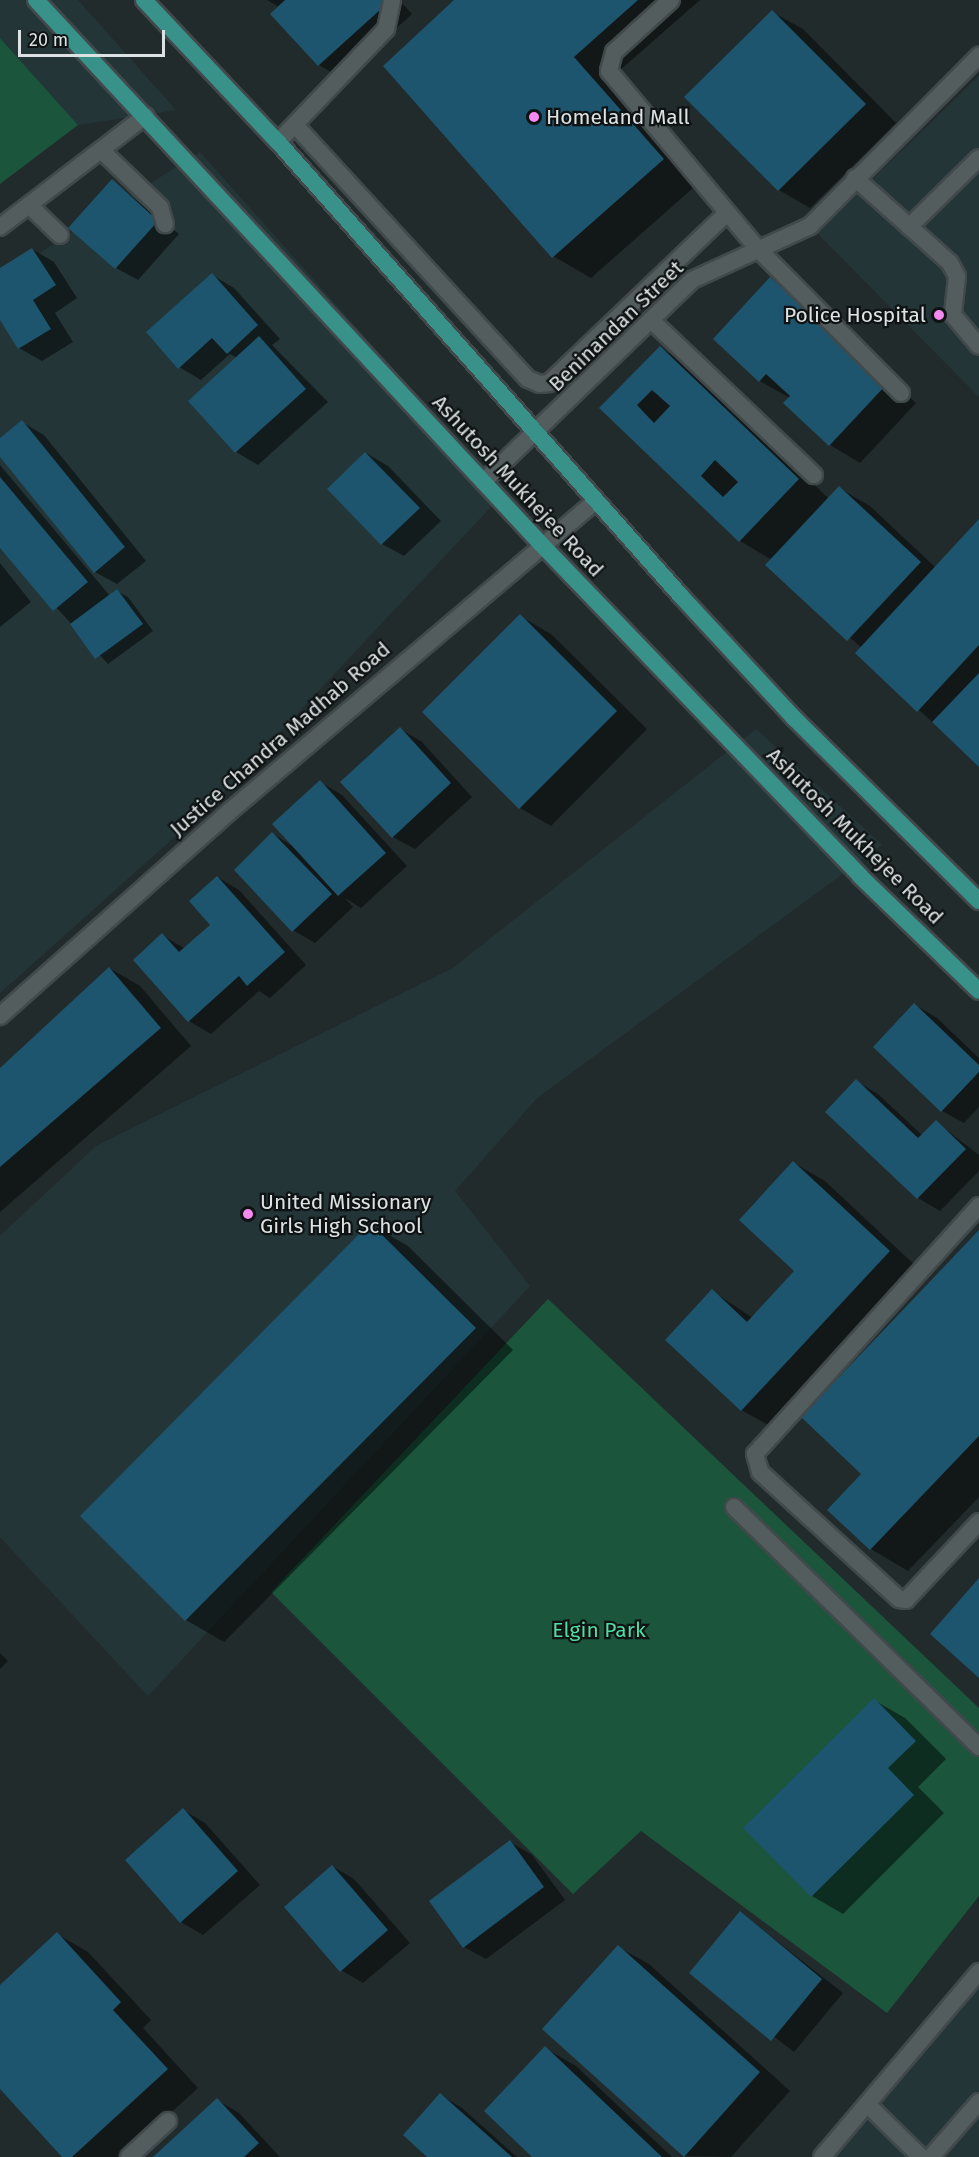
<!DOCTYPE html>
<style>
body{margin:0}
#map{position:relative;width:979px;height:2157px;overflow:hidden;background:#222b2c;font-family:"Fira Sans",sans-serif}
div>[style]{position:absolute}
.built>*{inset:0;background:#243538}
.green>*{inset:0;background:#1a553c}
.shadow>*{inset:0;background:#0007}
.building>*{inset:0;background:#1d546e}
.roads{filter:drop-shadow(2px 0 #41494b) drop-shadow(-2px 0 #41494b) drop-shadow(0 2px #41494b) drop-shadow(0 -2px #41494b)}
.service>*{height:16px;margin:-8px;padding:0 8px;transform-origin:8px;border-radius:8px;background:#535d5e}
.minor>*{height:16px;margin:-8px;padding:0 8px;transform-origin:8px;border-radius:8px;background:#535d5e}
.tertiary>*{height:16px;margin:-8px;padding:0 8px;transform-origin:8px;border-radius:8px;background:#535d5e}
.primary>*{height:16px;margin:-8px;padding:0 8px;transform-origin:8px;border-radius:8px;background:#39928a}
.dots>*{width:16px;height:16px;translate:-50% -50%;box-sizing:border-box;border:3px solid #0e1213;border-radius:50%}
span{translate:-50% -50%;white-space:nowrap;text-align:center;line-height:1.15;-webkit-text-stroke:4.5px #0e1213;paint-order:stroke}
.poi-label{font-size:21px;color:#dce2e3}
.left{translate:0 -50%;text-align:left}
.right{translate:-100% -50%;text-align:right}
.street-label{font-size:21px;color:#dce2e3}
.park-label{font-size:21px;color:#50dda1}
.scale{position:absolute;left:18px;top:30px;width:147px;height:27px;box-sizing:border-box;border:3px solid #dce2e3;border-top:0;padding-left:8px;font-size:18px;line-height:21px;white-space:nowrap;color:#dce2e3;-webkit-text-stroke:4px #0e1213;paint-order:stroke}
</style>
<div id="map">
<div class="built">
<div style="clip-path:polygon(0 0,78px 0,176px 110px,78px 125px,0 38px)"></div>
<div style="clip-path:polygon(979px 76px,979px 397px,817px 233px)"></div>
<div style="clip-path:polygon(200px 152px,504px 493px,217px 799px,0 993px,0 278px)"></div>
<div style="clip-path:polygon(756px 729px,882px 845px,537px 1098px,455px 1191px,530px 1286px,148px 1696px,0 1537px,0 1236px,96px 1146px,453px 968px)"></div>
<div style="clip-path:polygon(979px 1964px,979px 2157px,815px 2157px)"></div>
</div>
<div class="green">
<div style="clip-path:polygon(0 38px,78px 125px,0 184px)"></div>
<div style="clip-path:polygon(548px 1299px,979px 1708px,979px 1896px,887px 2013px,641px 1831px,573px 1894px,271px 1592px)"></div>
</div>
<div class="shadow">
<div style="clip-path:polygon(267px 0,399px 0,412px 14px,341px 78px,319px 65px,272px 14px,279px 7px)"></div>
<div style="clip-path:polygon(456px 0,700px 0,610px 79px,701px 181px,591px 278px,553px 256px)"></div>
<div style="clip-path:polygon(772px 12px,803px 29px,896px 123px,810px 208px,779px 190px,686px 97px)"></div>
<div style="clip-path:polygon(112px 181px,179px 234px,138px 280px,116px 268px)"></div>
<div style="clip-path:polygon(32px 249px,54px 262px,77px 298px,55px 313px,73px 342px,42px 361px,19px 348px,0 317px,0 269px)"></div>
<div style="clip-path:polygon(212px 275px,234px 288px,280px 339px,272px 345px,328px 402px,258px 465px,236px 452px,237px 358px,230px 354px,201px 380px,179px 367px)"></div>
<div style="clip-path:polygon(770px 279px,801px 297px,916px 403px,860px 463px,830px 445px,790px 398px,760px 381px)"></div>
<div style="clip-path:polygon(660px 348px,691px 366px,829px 499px,839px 488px,870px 506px,936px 568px,979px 521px,979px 765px,857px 653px,862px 648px,767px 565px,772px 560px,740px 541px,602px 408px)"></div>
<div style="clip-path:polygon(22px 422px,44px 435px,146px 561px,117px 584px,95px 572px,0 455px,0 440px)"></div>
<div style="clip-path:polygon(366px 453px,388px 466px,441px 521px,404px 556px,382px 544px)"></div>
<div style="clip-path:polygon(0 465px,110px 596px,117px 591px,128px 597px,153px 631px,108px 664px,0 546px)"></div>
<div style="clip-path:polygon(0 563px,31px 602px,0 627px)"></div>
<div style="clip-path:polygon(520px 616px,551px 634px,647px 729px,551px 826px,520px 808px)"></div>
<div style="clip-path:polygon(400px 729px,422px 742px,472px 797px,415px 849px,393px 837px)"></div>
<div style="clip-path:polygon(320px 782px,342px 795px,407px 866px,361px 908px,345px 898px,353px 907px,315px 943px,293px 930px,273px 834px,294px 847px)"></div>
<div style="clip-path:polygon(217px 877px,239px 890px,306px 965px,270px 998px,259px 991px,211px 1034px,189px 1021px,162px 935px,184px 948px,212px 925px)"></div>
<div style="clip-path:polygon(109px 968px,140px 986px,191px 1046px,0 1212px,0 1070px)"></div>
<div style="clip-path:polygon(915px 1005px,937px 1018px,979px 1058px,979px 1107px,964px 1123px,942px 1111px)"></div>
<div style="clip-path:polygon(856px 1081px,878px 1094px,923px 1136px,936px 1122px,979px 1155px,979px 1171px,940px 1211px,918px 1198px,828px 1112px)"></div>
<div style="clip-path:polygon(794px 1163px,825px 1181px,920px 1270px,772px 1427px,741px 1410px,712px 1291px,753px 1318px,796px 1271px)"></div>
<div style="clip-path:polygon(370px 1224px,408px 1246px,513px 1350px,224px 1642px,186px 1620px,82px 1516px)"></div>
<div style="clip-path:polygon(979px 1232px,979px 1497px,908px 1571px,871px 1549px,829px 1510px,863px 1474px)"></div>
<div style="clip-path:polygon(0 1653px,8px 1661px,0 1669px)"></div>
<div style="clip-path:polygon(874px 1700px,905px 1718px,946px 1759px,918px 1787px,944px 1813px,843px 1914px,812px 1896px)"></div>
<div style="clip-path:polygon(183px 1810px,205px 1823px,260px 1885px,203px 1935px,181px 1922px)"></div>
<div style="clip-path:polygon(510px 1842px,532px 1855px,565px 1900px,486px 1959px,464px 1947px)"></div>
<div style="clip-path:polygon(332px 1866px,354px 1879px,410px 1943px,363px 1983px,341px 1970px)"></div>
<div style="clip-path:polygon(741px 1913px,843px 1993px,794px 2052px,692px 1973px)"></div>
<div style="clip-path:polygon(57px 1934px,88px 1952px,151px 2020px,143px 2028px,198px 2088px,122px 2157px,64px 2157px,0 2087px,0 1987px)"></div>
<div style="clip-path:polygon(618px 1947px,649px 1964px,790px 2091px,731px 2157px,685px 2156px)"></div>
<div style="clip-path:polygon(545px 2048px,576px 2066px,672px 2157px,535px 2157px)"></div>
<div style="clip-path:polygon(440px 2095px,462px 2108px,517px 2157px,429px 2157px)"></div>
<div style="clip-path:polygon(217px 2100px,239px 2113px,280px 2157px,155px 2157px)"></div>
</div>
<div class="building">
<div style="clip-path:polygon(285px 0,391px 0,318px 66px,270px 14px)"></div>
<div style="clip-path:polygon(454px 0,638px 0,574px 57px,664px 159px,552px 258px,383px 66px)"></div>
<div style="clip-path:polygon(772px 10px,866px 104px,778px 191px,684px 97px)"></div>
<div style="clip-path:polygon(112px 179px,158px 221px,115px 269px,68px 228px)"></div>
<div style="clip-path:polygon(32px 248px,56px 285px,33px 300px,51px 329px,18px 349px,0 320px,0 268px)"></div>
<div style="clip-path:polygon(212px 273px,258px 325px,227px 354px,212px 338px,178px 369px,146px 332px)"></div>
<div style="clip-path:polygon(770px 277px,886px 385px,829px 446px,783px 403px,790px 396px,766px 374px,759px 382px,713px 339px)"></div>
<div style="clip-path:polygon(259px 336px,306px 389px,235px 453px,188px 401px)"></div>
<div style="clip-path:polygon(evenodd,660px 346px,799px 479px,739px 542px,599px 408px,660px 346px,652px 390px,670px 406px,654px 423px,637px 405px,652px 390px,660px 346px,715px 460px,738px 482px,723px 497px,701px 476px,715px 460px)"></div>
<div style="clip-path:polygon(22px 420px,125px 547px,94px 573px,0 457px,0 438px)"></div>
<div style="clip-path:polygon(365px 452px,420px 508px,381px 545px,327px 489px)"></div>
<div style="clip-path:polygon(0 477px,88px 582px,53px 611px,0 548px)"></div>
<div style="clip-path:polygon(839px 486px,921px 562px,847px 641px,765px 565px)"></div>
<div style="clip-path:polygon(979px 519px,979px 645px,917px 712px,855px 653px)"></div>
<div style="clip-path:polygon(117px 589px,143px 624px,95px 659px,70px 624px)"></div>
<div style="clip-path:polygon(520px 614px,617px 711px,519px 809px,422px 712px)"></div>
<div style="clip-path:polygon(979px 673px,979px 767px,932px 722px)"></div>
<div style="clip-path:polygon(400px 727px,451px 783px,392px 838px,340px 782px)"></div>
<div style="clip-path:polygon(320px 780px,386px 853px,338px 896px,272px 824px)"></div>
<div style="clip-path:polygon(272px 832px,332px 894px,292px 932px,234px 870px)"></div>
<div style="clip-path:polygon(217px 876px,285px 952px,247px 986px,239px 976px,188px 1022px,133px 960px,162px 933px,179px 952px,210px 925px,189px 901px)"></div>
<div style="clip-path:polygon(109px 967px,161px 1028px,0 1167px,0 1068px)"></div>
<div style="clip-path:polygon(914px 1003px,979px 1065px,979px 1072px,941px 1112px,873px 1047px)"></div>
<div style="clip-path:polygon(856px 1079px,918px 1138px,936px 1120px,966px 1149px,917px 1199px,825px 1112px)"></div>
<div style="clip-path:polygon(793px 1161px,890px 1251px,741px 1411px,665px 1340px,712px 1289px,747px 1322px,794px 1271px,739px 1220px)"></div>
<div style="clip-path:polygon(370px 1223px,476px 1328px,185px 1621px,80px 1516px)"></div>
<div style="clip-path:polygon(979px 1230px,979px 1436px,870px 1550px,827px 1510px,861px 1474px,801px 1417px)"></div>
<div style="clip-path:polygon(979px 1578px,979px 1678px,930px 1634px)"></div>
<div style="clip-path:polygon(874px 1698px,916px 1741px,888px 1768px,914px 1795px,811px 1897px,743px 1828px)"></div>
<div style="clip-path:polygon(183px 1808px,238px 1871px,180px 1923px,125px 1860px)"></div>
<div style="clip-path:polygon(510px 1840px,544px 1887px,463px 1948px,429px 1901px)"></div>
<div style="clip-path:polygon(332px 1865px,388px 1930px,340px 1972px,284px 1907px)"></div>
<div style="clip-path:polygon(740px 1911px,822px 1979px,771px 2041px,689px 1973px)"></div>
<div style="clip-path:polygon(57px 1932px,121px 2002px,113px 2010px,168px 2069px,72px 2157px,62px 2157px,0 2089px,0 1985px)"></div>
<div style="clip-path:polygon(618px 1945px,760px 2072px,684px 2157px,542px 2029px)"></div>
<div style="clip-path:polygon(545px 2046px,662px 2157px,532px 2157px,484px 2111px)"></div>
<div style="clip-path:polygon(440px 2093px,512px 2157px,427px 2157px,403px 2135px)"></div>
<div style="clip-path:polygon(217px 2098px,259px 2143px,244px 2157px,153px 2157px)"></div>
</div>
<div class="roads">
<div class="service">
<div style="left:671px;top:0;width:77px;rotate:137.6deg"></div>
<div style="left:614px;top:52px;width:20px;rotate:105deg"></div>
<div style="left:609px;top:71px;width:232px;rotate:50.1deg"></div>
<div style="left:295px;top:125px;width:345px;rotate:47.5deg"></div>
<div style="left:528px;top:379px;width:13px;rotate:23deg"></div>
<div style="left:540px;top:384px;width:9px;rotate:-6deg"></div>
<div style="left:549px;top:383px;width:245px;rotate:-43.7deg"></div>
<div style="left:278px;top:142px;width:156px;rotate:-46.3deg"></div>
<div style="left:386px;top:29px;width:30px;rotate:-78deg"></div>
<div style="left:101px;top:150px;width:82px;rotate:44deg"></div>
<div style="left:160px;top:207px;width:18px;rotate:74deg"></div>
<div style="left:855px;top:178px;width:127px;rotate:41.8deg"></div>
<div style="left:950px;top:263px;width:15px;rotate:62deg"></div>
<div style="left:957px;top:276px;width:39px;rotate:96deg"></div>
<div style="left:953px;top:315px;width:40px;rotate:50deg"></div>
<div style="left:29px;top:205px;width:43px;rotate:44.1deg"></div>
<div style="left:909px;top:227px;width:98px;rotate:-44.6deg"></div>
<div style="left:867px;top:2104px;width:76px;rotate:44.5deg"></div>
<div style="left:931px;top:2157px;width:73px;rotate:-48.9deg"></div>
</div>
<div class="minor">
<div style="left:0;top:227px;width:183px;rotate:-37.4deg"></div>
<div style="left:758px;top:249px;width:203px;rotate:45.2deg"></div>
<div style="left:651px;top:320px;width:225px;rotate:43.6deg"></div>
<div style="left:483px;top:482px;width:291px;rotate:-44deg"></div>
<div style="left:692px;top:280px;width:130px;rotate:-24.6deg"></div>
<div style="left:810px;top:226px;width:240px;rotate:-45.2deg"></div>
<div style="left:0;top:1016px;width:307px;rotate:-41.7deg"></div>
<div style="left:229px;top:812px;width:479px;rotate:-40.3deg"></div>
<div style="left:979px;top:1206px;width:334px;rotate:132.1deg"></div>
<div style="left:755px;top:1454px;width:19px;rotate:74deg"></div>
<div style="left:760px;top:1472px;width:188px;rotate:42.4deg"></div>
<div style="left:899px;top:1599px;width:7px;rotate:8deg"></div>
<div style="left:906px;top:1600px;width:107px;rotate:-46.9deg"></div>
<div style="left:734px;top:1507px;width:343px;rotate:44.4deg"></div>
<div style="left:129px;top:2157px;width:53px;rotate:-42.7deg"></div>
</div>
<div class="tertiary">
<div style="left:822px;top:2157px;width:243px;rotate:-49.7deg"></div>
</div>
<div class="primary">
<div style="left:36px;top:0;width:742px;rotate:47.13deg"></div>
<div style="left:541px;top:544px;width:460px;rotate:46.1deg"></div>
<div style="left:860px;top:876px;width:165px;rotate:44deg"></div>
<div style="left:144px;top:0;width:195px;rotate:46.7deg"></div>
<div style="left:278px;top:142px;width:606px;rotate:48.41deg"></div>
<div style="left:680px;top:595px;width:168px;rotate:47.2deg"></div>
<div style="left:794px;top:718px;width:260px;rotate:44.7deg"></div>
</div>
</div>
<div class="dots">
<div style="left:534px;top:117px;background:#f489f0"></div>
<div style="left:939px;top:315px;background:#f489f0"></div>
<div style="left:248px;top:1214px;background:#f489f0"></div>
</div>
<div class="poi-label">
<span class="left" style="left:546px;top:117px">Homeland Mall</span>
<span class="right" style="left:926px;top:315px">Police Hospital</span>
<span class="left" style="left:260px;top:1214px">United Missionary<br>Girls High School</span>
</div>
<div class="street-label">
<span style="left:616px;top:326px;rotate:-44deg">Beninandan Street</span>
<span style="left:518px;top:486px;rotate:47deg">Ashutosh Mukhejee Road</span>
<span style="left:280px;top:739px;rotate:-41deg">Justice Chandra Madhab Road</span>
<span style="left:855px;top:836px;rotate:45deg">Ashutosh Mukhejee Road</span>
</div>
<div class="park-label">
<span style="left:599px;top:1630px">Elgin Park</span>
</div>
<div class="scale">20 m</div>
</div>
